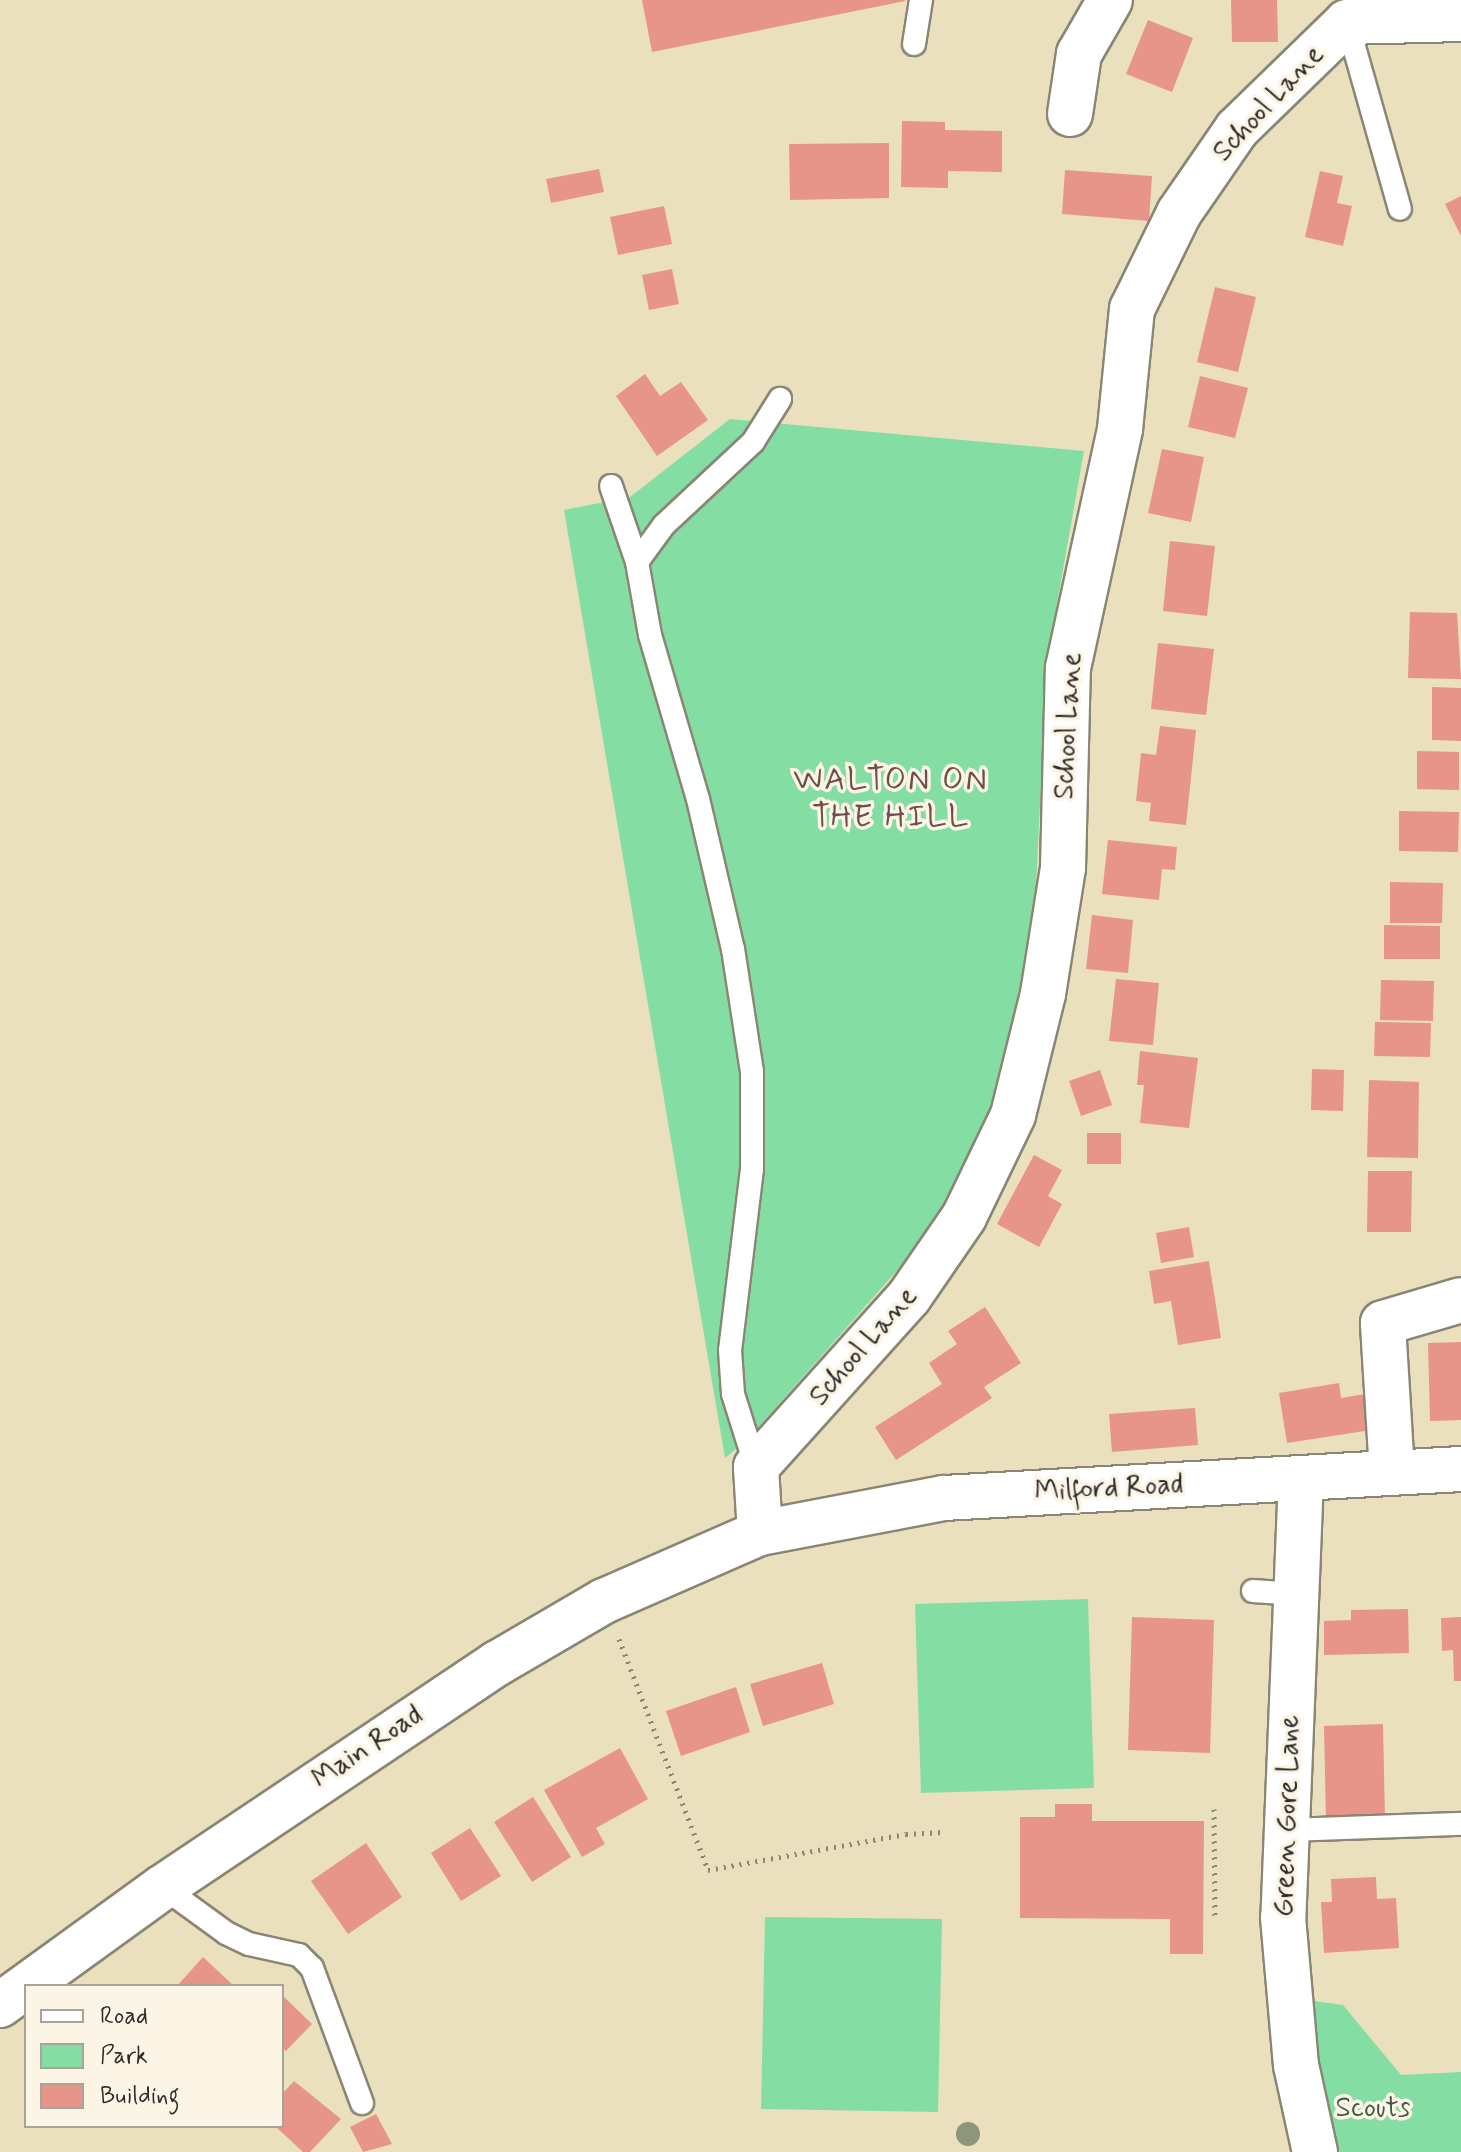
<!DOCTYPE html>
<style>
body{margin:0}
#map{position:relative;width:1461px;height:2152px;overflow:hidden;background:#eae0bd;font-family:Mynerve,sans-serif}
div>[style]{position:absolute}
.green>*{inset:0;background:#84dea4}
.building>*{inset:0;background:#e79489}
.path>*{height:5px;margin-top:-2.5px;transform-origin:0;background:repeating-linear-gradient(90deg,#8a8674 0 2px,transparent 0 8px)}
.roads{filter:drop-shadow(2px 0 #8a8674) drop-shadow(-2px 0 #8a8674) drop-shadow(0 2px #8a8674) drop-shadow(0 -2px #8a8674)}
.lane>*{height:22px;margin:-11px;padding:0 11px;transform-origin:11px;border-radius:11px;background:#fff}
.street>*{height:44px;margin:-22px;padding:0 22px;transform-origin:22px;border-radius:22px;background:#fff}
.highway>*{height:44px;margin:-22px;padding:0 22px;transform-origin:22px;border-radius:22px;background:#fff}
.trees>*{width:24px;height:24px;margin:-12px;border-radius:50%;background:#8d957d}
span{translate:-50% -50%;white-space:nowrap;text-align:center;line-height:1.15;-webkit-text-stroke:7px #fcf5e5;paint-order:stroke}
.street-label{font-size:28px;color:#2b2b2b}
.park-label{font-size:28px;color:#415849}
.quarter-label{font-size:32px;color:#6d504c;letter-spacing:2px}
.legend{position:absolute;left:24px;top:1984px;width:260px;height:144px;box-sizing:border-box;background:#fcf5e5;border:2px solid #a8a49b;margin:0;padding:10px 14px;list-style:none;font-size:24px;color:#2b2b2b}
.legend li{display:flex;align-items:center;gap:16px;height:40px}
.legend b{width:40px;border:2px solid #a8a49b}
</style>
<div id="map">
<div class="green">
<div style="clip-path:polygon(730px 419px,1084px 451px,1047px 660px,1035px 907px,994px 1116px,917px 1248px,746px 1441px,725px 1458px,564px 510px,630px 497px)"></div>
<div style="clip-path:polygon(1088px 1599px,1094px 1788px,921px 1793px,915px 1604px)"></div>
<div style="clip-path:polygon(765px 1917px,942px 1919px,938px 2112px,761px 2109px)"></div>
<div style="clip-path:polygon(1307px 2000px,1343px 2005px,1401px 2075px,1461px 2072px,1461px 2152px,1337px 2152px)"></div>
</div>
<div class="building">
<div style="clip-path:polygon(642px 0,905px 0,905px 1px,652px 52px)"></div>
<div style="clip-path:polygon(1231px 0,1277px 0,1278px 42px,1232px 42px)"></div>
<div style="clip-path:polygon(1148px 20px,1193px 38px,1172px 92px,1126px 74px)"></div>
<div style="clip-path:polygon(902px 121px,945px 122px,945px 130px,1002px 131px,1002px 172px,948px 171px,948px 188px,901px 187px)"></div>
<div style="clip-path:polygon(889px 143px,889px 198px,790px 200px,789px 144px)"></div>
<div style="clip-path:polygon(599px 169px,604px 192px,551px 203px,546px 179px)"></div>
<div style="clip-path:polygon(1065px 170px,1152px 176px,1149px 221px,1062px 214px)"></div>
<div style="clip-path:polygon(1320px 171px,1343px 176px,1337px 203px,1352px 206px,1343px 246px,1305px 237px)"></div>
<div style="clip-path:polygon(1461px 196px,1461px 236px,1445px 204px)"></div>
<div style="clip-path:polygon(664px 206px,672px 244px,618px 255px,610px 217px)"></div>
<div style="clip-path:polygon(672px 269px,679px 304px,649px 310px,642px 275px)"></div>
<div style="clip-path:polygon(1215px 287px,1256px 297px,1238px 372px,1197px 362px)"></div>
<div style="clip-path:polygon(645px 374px,660px 396px,681px 382px,708px 420px,657px 456px,616px 396px)"></div>
<div style="clip-path:polygon(1200px 376px,1248px 388px,1235px 438px,1188px 427px)"></div>
<div style="clip-path:polygon(1162px 449px,1204px 457px,1191px 522px,1148px 513px)"></div>
<div style="clip-path:polygon(1170px 541px,1215px 546px,1207px 616px,1163px 611px)"></div>
<div style="clip-path:polygon(1410px 612px,1457px 613px,1461px 679px,1408px 678px)"></div>
<div style="clip-path:polygon(1158px 643px,1214px 649px,1206px 715px,1151px 709px)"></div>
<div style="clip-path:polygon(1432px 687px,1461px 688px,1461px 741px,1432px 740px)"></div>
<div style="clip-path:polygon(1160px 726px,1196px 730px,1186px 825px,1149px 821px,1151px 803px,1136px 801px,1141px 753px,1156px 755px)"></div>
<div style="clip-path:polygon(1417px 751px,1459px 752px,1459px 790px,1417px 789px)"></div>
<div style="clip-path:polygon(1399px 811px,1459px 812px,1458px 852px,1399px 851px)"></div>
<div style="clip-path:polygon(1108px 840px,1177px 847px,1175px 870px,1162px 869px,1159px 900px,1102px 894px)"></div>
<div style="clip-path:polygon(1390px 882px,1443px 883px,1442px 923px,1390px 923px)"></div>
<div style="clip-path:polygon(1092px 915px,1133px 920px,1128px 973px,1086px 969px)"></div>
<div style="clip-path:polygon(1384px 925px,1440px 926px,1440px 959px,1384px 959px)"></div>
<div style="clip-path:polygon(1116px 979px,1159px 983px,1153px 1045px,1109px 1041px)"></div>
<div style="clip-path:polygon(1381px 980px,1434px 981px,1433px 1021px,1380px 1020px)"></div>
<div style="clip-path:polygon(1375px 1022px,1431px 1023px,1430px 1057px,1374px 1056px)"></div>
<div style="clip-path:polygon(1140px 1051px,1198px 1058px,1189px 1128px,1140px 1123px,1144px 1085px,1137px 1085px)"></div>
<div style="clip-path:polygon(1312px 1069px,1344px 1070px,1343px 1111px,1311px 1110px)"></div>
<div style="clip-path:polygon(1100px 1070px,1112px 1105px,1081px 1116px,1069px 1081px)"></div>
<div style="clip-path:polygon(1369px 1080px,1419px 1082px,1418px 1158px,1367px 1157px)"></div>
<div style="clip-path:polygon(1087px 1133px,1121px 1133px,1121px 1164px,1087px 1164px)"></div>
<div style="clip-path:polygon(1034px 1155px,1062px 1170px,1048px 1196px,1062px 1204px,1039px 1247px,997px 1224px)"></div>
<div style="clip-path:polygon(1368px 1171px,1412px 1171px,1411px 1232px,1367px 1232px)"></div>
<div style="clip-path:polygon(1189px 1227px,1194px 1257px,1161px 1263px,1156px 1233px)"></div>
<div style="clip-path:polygon(1209px 1261px,1221px 1338px,1178px 1345px,1171px 1301px,1154px 1304px,1149px 1271px)"></div>
<div style="clip-path:polygon(985px 1307px,1021px 1363px,984px 1387px,992px 1398px,896px 1460px,875px 1427px,942px 1384px,929px 1363px,957px 1344px,948px 1331px)"></div>
<div style="clip-path:polygon(1461px 1342px,1461px 1420px,1430px 1421px,1428px 1343px)"></div>
<div style="clip-path:polygon(1339px 1383px,1341px 1398px,1365px 1394px,1371px 1430px,1287px 1443px,1279px 1393px)"></div>
<div style="clip-path:polygon(1195px 1408px,1198px 1445px,1112px 1452px,1109px 1414px)"></div>
<div style="clip-path:polygon(1408px 1609px,1409px 1653px,1324px 1655px,1324px 1621px,1351px 1620px,1351px 1610px)"></div>
<div style="clip-path:polygon(1132px 1617px,1214px 1620px,1210px 1753px,1128px 1750px)"></div>
<div style="clip-path:polygon(1461px 1617px,1461px 1681px,1454px 1681px,1453px 1650px,1442px 1651px,1441px 1618px)"></div>
<div style="clip-path:polygon(822px 1663px,834px 1704px,763px 1726px,750px 1684px)"></div>
<div style="clip-path:polygon(736px 1687px,750px 1732px,681px 1756px,666px 1711px)"></div>
<div style="clip-path:polygon(1383px 1724px,1385px 1820px,1326px 1822px,1324px 1726px)"></div>
<div style="clip-path:polygon(620px 1748px,648px 1799px,596px 1828px,605px 1844px,582px 1857px,544px 1790px)"></div>
<div style="clip-path:polygon(533px 1797px,571px 1857px,532px 1882px,494px 1822px)"></div>
<div style="clip-path:polygon(1055px 1804px,1092px 1804px,1092px 1821px,1204px 1821px,1203px 1954px,1170px 1954px,1170px 1919px,1020px 1918px,1020px 1817px,1055px 1817px)"></div>
<div style="clip-path:polygon(470px 1828px,501px 1876px,461px 1901px,431px 1853px)"></div>
<div style="clip-path:polygon(366px 1843px,402px 1897px,348px 1934px,311px 1881px)"></div>
<div style="clip-path:polygon(1376px 1877px,1377px 1899px,1396px 1898px,1399px 1948px,1324px 1953px,1321px 1902px,1332px 1902px,1331px 1879px)"></div>
<div style="clip-path:polygon(203px 1957px,234px 1986px,177px 1986px)"></div>
<div style="clip-path:polygon(282px 1995px,312px 2024px,286px 2051px,282px 2047px)"></div>
<div style="clip-path:polygon(294px 2081px,341px 2119px,310px 2152px,303px 2152px,275px 2126px,282px 2126px,282px 2094px)"></div>
<div style="clip-path:polygon(376px 2114px,392px 2144px,363px 2152px,350px 2127px)"></div>
</div>
<div class="path">
<div style="left:619px;top:1639px;width:248px;rotate:68.9deg"></div>
<div style="left:708px;top:1870px;width:201px;rotate:-10.3deg"></div>
<div style="left:906px;top:1834px;width:38px;rotate:-3deg"></div>
<div style="left:1214px;top:1809px;width:107px;rotate:89.5deg"></div>
</div>
<div class="roads">
<div class="lane">
<div style="left:1347px;top:22px;width:194px;rotate:74.2deg"></div>
<div style="left:914px;top:44px;width:45px;rotate:-81deg"></div>
<div style="left:611px;top:486px;width:80px;rotate:71.1deg"></div>
<div style="left:637px;top:562px;width:74px;rotate:79.9deg"></div>
<div style="left:650px;top:635px;width:171px;rotate:73.7deg"></div>
<div style="left:698px;top:799px;width:154px;rotate:76.9deg"></div>
<div style="left:733px;top:949px;width:124px;rotate:81.2deg"></div>
<div style="left:752px;top:1072px;width:97px;rotate:90deg"></div>
<div style="left:752px;top:1169px;width:182px;rotate:96.9deg"></div>
<div style="left:730px;top:1350px;width:44px;rotate:86.1deg"></div>
<div style="left:733px;top:1394px;width:77px;rotate:72.5deg"></div>
<div style="left:637px;top:562px;width:46px;rotate:-53.9deg"></div>
<div style="left:664px;top:525px;width:122px;rotate:-43deg"></div>
<div style="left:753px;top:442px;width:51px;rotate:-57.9deg"></div>
<div style="left:1253px;top:1591px;width:44px;rotate:3.9deg"></div>
<div style="left:1285px;top:1830px;width:176px;rotate:-2deg"></div>
<div style="left:163px;top:1887px;width:78px;rotate:36.1deg"></div>
<div style="left:226px;top:1933px;width:25px;rotate:26deg"></div>
<div style="left:249px;top:1944px;width:51px;rotate:12.4deg"></div>
<div style="left:299px;top:1955px;width:18px;rotate:45deg"></div>
<div style="left:312px;top:1968px;width:144px;rotate:69.7deg"></div>
</div>
<div class="street">
<div style="left:1070px;top:114px;width:61px;rotate:-81.5deg"></div>
<div style="left:1079px;top:54px;width:62px;rotate:-60.1deg"></div>
<div style="left:1392px;top:1472px;width:149px;rotate:-93.5deg"></div>
<div style="left:1383px;top:1323px;width:81px;rotate:-16.4deg"></div>
<div style="left:1301px;top:1478px;width:439px;rotate:92.3deg"></div>
<div style="left:1283px;top:1917px;width:149px;rotate:85deg"></div>
<div style="left:1296px;top:2065px;width:89px;rotate:77.7deg"></div>
<div style="left:760px;top:1533px;width:66px;rotate:-93.5deg"></div>
<div style="left:756px;top:1467px;width:229px;rotate:-48deg"></div>
<div style="left:909px;top:1297px;width:97px;rotate:-55.5deg"></div>
<div style="left:964px;top:1217px;width:113px;rotate:-64.3deg"></div>
<div style="left:1013px;top:1115px;width:125px;rotate:-76.1deg"></div>
<div style="left:1043px;top:994px;width:128px;rotate:-81deg"></div>
<div style="left:1063px;top:868px;width:200px;rotate:-88.6deg"></div>
<div style="left:1068px;top:668px;width:245px;rotate:-77.7deg"></div>
<div style="left:1120px;top:429px;width:121px;rotate:-84.3deg"></div>
<div style="left:1132px;top:309px;width:107px;rotate:-63.9deg"></div>
<div style="left:1179px;top:213px;width:102px;rotate:-55.4deg"></div>
<div style="left:1237px;top:129px;width:153px;rotate:-44.2deg"></div>
<div style="left:1347px;top:22px;width:114px;rotate:-1.5deg"></div>
</div>
<div class="highway">
<div style="left:0;top:2005px;width:201px;rotate:-35.9deg"></div>
<div style="left:163px;top:1887px;width:403px;rotate:-33.8deg"></div>
<div style="left:498px;top:1663px;width:123px;rotate:-30.3deg"></div>
<div style="left:604px;top:1601px;width:170px;rotate:-23.6deg"></div>
<div style="left:760px;top:1533px;width:187px;rotate:-10.8deg"></div>
<div style="left:944px;top:1498px;width:518px;rotate:-3.21deg"></div>
</div>
</div>
<div class="trees">
<div style="left:968px;top:2134px"></div>
</div>
<div class="street-label">
<span style="left:1269px;top:104px;rotate:-47deg">School Lane</span>
<span style="left:1069px;top:726px;rotate:-87deg">School Lane</span>
<span style="left:864px;top:1347px;rotate:-49deg">School Lane</span>
<span style="left:1109px;top:1489px;rotate:-3deg">Milford Road</span>
<span style="left:368px;top:1748px;rotate:-34deg">Main Road</span>
<span style="left:1288px;top:1816px;rotate:-88deg">Green Gore Lane</span>
</div>
<div class="park-label">
<span style="left:1373px;top:2109px">Scouts</span>
</div>
<div class="quarter-label">
<span style="left:891px;top:799px">WALTON ON<br>THE HILL</span>
</div>
<ul class="legend">
<li><b style="height:10px;background:#fff"></b>Road</li>
<li><b style="height:22px;background:#84dea4"></b>Park</li>
<li><b style="height:22px;background:#e79489"></b>Building</li>
</ul>
</div>
